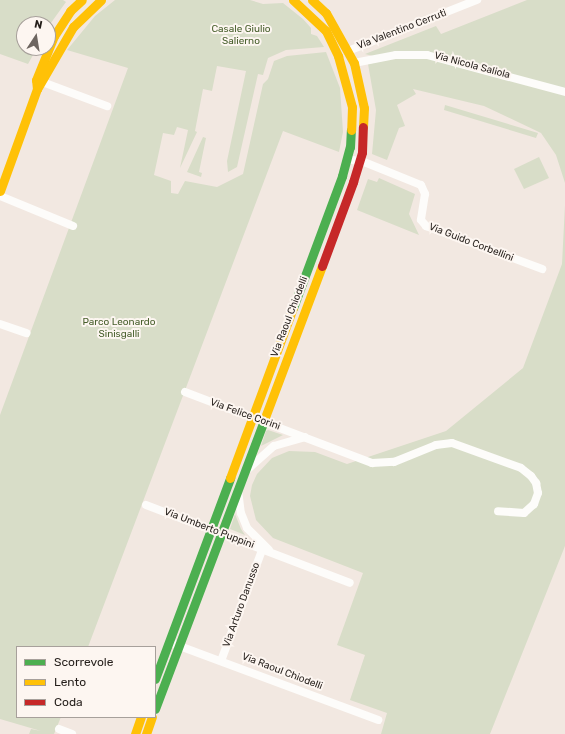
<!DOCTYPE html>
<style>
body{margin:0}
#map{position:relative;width:565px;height:734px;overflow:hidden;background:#f2e8e1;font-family:Rubik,sans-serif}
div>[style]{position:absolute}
.green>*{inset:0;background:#d8ddc8}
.street>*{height:8px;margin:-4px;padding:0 4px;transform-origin:4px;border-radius:4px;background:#fdfcfa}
.fast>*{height:9px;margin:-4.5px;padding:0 4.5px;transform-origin:4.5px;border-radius:4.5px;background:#4caf50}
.slow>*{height:9px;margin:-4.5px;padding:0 4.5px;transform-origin:4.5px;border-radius:4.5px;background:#ffc107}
.jam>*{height:9px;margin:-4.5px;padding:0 4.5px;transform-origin:4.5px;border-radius:4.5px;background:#c62828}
span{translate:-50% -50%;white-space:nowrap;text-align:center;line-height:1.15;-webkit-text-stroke:4px #fdf6f1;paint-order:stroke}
.park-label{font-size:10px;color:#475f2c}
.street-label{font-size:10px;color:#251f1b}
.legend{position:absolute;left:16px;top:646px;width:140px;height:72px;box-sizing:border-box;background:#fdf6f1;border:1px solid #a7a09b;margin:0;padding:5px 7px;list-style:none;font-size:12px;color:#251f1b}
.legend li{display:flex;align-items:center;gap:8px;height:20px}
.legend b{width:20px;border:1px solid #a7a09b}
.north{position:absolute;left:16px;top:16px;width:40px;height:40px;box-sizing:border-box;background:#fdf6f1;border:1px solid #a7a09b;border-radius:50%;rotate:12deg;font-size:11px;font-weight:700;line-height:16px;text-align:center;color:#251f1b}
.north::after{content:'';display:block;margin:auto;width:14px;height:18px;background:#6d6560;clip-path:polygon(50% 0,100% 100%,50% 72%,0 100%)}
</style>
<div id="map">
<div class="green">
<div style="clip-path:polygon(0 0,63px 0,66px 2px,48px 27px,48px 24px,24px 24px,24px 48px,37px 48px,28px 64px,0 54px)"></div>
<div style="clip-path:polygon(115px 0,250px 0,263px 4px,283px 3px,303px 19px,311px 28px,311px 34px,317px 36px,324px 47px,286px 50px,268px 58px,263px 75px,258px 74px,237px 167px,228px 172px,227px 161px,246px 71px,217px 66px,212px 91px,203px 89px,195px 131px,197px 132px,180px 168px,188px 130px,177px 127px,174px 135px,163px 133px,154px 175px,171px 181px,171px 193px,178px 194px,185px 181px,217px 187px,243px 174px,263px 84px,268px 79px,274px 61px,287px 56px,326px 52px,340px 88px,343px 132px,339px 152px,283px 131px,88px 647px,17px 647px,17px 717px,61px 717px,54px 734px,29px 734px,31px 729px,41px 731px,0 719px,0 415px,128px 68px,67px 50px,95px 16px)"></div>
<div style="clip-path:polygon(527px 0,565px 0,565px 183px,556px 155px,541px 133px,484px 106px,413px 89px,416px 94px,397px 105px,405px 126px,399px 128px,387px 160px,372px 154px,376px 110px,368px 64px,388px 60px,365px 54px,436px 26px,441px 34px)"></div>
<div style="clip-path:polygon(445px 105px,538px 133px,536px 138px,444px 110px)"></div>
<div style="clip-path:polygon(203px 137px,206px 138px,199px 172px,202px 173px,201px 177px,187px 172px)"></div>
<div style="clip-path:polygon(539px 157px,549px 178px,524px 189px,514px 169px)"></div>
<div style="clip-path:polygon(379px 178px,415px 194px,409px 214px,419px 235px,357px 210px,368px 179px,377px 182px)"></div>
<div style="clip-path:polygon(565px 205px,565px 546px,490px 734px,381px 734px,387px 713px,350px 700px,365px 655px,337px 645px,363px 573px,273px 538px,256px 520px,250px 496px,252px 485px,257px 474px,272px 458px,289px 451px,315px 452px,347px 464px,446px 431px,523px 368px,562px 264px)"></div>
<div style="clip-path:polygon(268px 430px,283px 435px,261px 446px,266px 431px)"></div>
<div style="clip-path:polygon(235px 514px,241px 529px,245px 535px,230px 529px)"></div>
</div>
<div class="street">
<div style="left:348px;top:51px;width:139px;rotate:-21.6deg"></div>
<div style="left:354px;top:63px;width:43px;rotate:-10.8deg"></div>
<div style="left:396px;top:55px;width:31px"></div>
<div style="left:427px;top:55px;width:143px;rotate:15deg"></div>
<div style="left:37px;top:80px;width:75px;rotate:20.4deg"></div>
<div style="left:347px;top:159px;width:17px;rotate:10deg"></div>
<div style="left:364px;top:162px;width:61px;rotate:22deg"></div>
<div style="left:421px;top:185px;width:10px;rotate:66deg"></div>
<div style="left:425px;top:194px;width:26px;rotate:99deg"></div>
<div style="left:421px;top:220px;width:8px;rotate:50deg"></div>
<div style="left:426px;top:226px;width:124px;rotate:20.3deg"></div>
<div style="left:0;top:196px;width:79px;rotate:22.3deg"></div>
<div style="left:0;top:324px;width:28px;rotate:19deg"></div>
<div style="left:185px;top:392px;width:200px;rotate:20.8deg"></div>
<div style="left:372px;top:463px;width:22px;rotate:-3deg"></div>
<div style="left:394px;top:462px;width:45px;rotate:-22deg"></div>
<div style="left:436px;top:445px;width:16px;rotate:-7deg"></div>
<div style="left:452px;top:443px;width:73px;rotate:19.9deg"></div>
<div style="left:521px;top:468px;width:13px;rotate:39deg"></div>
<div style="left:531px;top:476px;width:9px;rotate:54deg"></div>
<div style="left:536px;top:483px;width:10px;rotate:79deg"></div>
<div style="left:538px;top:493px;width:12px;rotate:110deg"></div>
<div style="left:534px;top:504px;width:13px;rotate:138deg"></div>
<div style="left:524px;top:513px;width:26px;rotate:-176deg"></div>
<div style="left:247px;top:470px;width:36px;rotate:-42deg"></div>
<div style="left:274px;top:446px;width:32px;rotate:-16deg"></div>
<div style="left:238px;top:490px;width:23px;rotate:83deg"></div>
<div style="left:241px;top:513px;width:16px;rotate:68deg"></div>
<div style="left:247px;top:528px;width:31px;rotate:45deg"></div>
<div style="left:146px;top:505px;width:218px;rotate:20.9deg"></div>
<div style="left:174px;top:644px;width:218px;rotate:20.4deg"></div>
<div style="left:221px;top:661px;width:118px;rotate:-69.7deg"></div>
<div style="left:59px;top:729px;width:14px;rotate:21deg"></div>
</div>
<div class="fast">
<div style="left:293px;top:308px;width:141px;rotate:-69.6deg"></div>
<div style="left:342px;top:176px;width:30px;rotate:-75deg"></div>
<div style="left:350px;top:147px;width:17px;rotate:-87deg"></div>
<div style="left:155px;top:679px;width:215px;rotate:-69.5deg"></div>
<div style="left:155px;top:709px;width:309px;rotate:-69.3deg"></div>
</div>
<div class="slow">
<div style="left:293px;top:0;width:45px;rotate:43.2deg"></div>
<div style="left:326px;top:31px;width:28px;rotate:64deg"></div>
<div style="left:338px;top:56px;width:53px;rotate:74.6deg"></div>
<div style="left:352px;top:107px;width:23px;rotate:92deg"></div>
<div style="left:312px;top:0;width:19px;rotate:43deg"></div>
<div style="left:326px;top:13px;width:57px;rotate:60.8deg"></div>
<div style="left:354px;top:63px;width:46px;rotate:77.5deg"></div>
<div style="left:364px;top:108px;width:19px;rotate:93deg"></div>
<div style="left:37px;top:89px;width:9px;rotate:-96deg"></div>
<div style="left:36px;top:80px;width:48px;rotate:-67.8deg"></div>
<div style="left:54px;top:36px;width:30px;rotate:-57deg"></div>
<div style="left:70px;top:11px;width:16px;rotate:-43deg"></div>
<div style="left:0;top:191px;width:109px;rotate:-70.1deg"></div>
<div style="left:37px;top:89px;width:72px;rotate:-59.9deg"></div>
<div style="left:73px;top:27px;width:39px;rotate:-44deg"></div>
<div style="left:264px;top:420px;width:165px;rotate:-69.4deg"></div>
<div style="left:230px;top:478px;width:181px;rotate:-69.7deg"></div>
<div style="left:135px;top:734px;width:18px;rotate:-71deg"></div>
<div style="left:146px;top:734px;width:18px;rotate:-71deg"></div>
</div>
<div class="jam">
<div style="left:322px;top:266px;width:90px;rotate:-69.7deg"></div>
<div style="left:353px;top:182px;width:31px;rotate:-73deg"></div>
<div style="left:362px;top:152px;width:25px;rotate:-88deg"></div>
</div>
<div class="park-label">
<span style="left:241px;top:35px">Casale Giulio<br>Salierno</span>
<span style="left:119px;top:328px">Parco Leonardo<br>Sinisgalli</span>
</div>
<div class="street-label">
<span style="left:402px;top:30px;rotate:-21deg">Via Valentino Cerruti</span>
<span style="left:472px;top:66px;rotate:15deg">Via Nicola Saliola</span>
<span style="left:471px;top:243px;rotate:21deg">Via Guido Corbellini</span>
<span style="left:290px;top:317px;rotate:-69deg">Via Raoul Chiodelli</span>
<span style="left:245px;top:415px;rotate:20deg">Via Felice Corini</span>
<span style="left:209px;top:529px;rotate:21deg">Via Umberto Puppini</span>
<span style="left:242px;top:605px;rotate:-70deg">Via Arturo Danusso</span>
<span style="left:282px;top:672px;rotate:21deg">Via Raoul Chiodelli</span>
</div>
<ul class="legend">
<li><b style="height:5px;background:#4caf50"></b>Scorrevole</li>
<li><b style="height:5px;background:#ffc107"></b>Lento</li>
<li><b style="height:5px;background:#c62828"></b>Coda</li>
</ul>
<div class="north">N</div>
</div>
